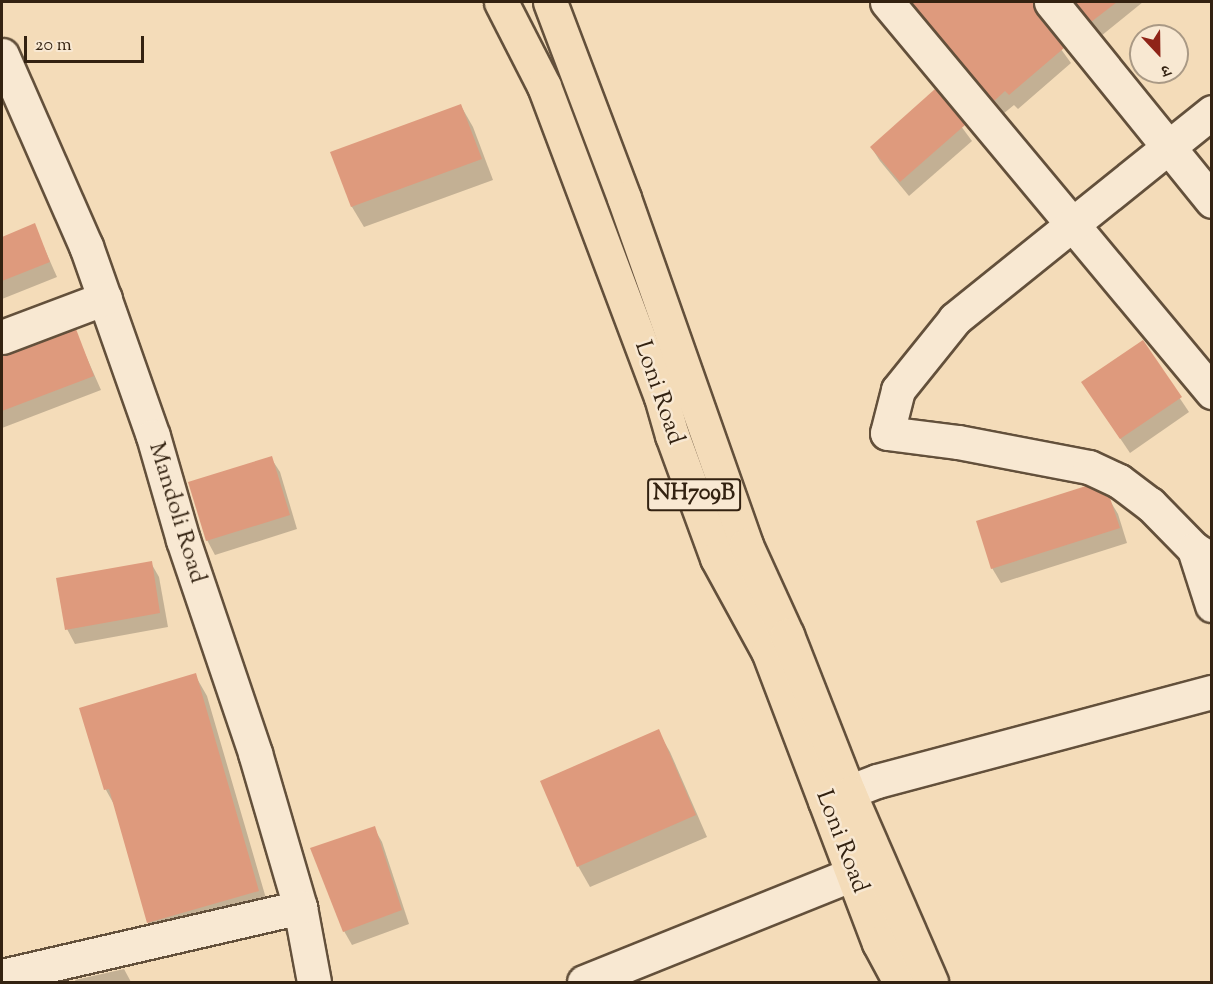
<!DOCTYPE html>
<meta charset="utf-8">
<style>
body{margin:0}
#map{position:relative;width:1213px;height:984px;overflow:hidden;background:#f4dcb9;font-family:"Sorts Mill Goudy","Noto Serif Devanagari",serif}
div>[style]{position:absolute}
.shadow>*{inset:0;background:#0003}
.building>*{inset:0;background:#de9a7d}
.roads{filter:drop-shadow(2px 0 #63503b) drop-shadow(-2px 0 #63503b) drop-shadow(0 2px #63503b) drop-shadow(0 -2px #63503b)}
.minor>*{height:33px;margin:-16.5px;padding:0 16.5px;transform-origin:16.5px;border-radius:16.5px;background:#f8e8d2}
.highway>*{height:33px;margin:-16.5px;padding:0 16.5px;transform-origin:16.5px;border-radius:16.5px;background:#f4dcb9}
span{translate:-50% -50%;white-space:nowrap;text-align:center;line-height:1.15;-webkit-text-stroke:5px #f8e8d2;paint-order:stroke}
.shield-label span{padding:2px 4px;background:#f8e8d2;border:2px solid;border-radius:4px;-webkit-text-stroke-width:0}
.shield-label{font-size:22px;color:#321;font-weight:700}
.street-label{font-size:24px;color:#321}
.frame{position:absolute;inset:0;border:3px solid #321;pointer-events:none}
.north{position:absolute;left:1129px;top:24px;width:60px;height:60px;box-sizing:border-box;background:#f8e8d2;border:2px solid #a99985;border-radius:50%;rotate:158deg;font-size:16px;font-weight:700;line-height:24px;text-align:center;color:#321}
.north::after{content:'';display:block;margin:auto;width:21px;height:27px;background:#8f2418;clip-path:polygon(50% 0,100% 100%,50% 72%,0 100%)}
.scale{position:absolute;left:24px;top:36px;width:120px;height:27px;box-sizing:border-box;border:3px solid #321;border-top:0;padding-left:8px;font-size:18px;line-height:21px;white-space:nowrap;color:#321;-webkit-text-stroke:4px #f8e8d2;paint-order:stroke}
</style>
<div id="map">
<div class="shadow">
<div style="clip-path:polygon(907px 2px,1031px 2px,1042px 23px,1071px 63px,1018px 109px,1014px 105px,1003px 114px)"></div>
<div style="clip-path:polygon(1070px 2px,1143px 2px,1101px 36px)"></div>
<div style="clip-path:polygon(935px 91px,972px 141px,909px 196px,880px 161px,871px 147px)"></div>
<div style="clip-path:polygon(461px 106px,473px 127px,493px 180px,364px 227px,352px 207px,332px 153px)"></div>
<div style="clip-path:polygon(34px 225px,57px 277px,2px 299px,2px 238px)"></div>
<div style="clip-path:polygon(75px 331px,101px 390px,2px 428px,2px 356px,9px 356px)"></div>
<div style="clip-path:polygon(1142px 342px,1189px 412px,1130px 453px,1083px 383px)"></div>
<div style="clip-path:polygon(271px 458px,280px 472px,297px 529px,215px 555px,207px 540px)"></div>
<div style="clip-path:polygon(1109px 499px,1118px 514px,1127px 543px,1001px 583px,992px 568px)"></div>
<div style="clip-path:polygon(151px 563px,159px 577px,168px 627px,75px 644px,67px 629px)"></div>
<div style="clip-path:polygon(195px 675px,207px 696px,270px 912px,161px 943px,149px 923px,116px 808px,106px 790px,81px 709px)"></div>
<div style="clip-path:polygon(658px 731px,670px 752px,707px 837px,590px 887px,578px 866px)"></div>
<div style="clip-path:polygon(374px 828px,382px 842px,409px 924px,352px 945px,344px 931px)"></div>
<div style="clip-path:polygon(124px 969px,131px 982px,76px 982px,75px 980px)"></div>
</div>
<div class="building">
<div style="clip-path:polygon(911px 2px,1033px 2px,1036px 14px,1064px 48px,1009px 95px,1005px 91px,994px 101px)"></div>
<div style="clip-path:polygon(1075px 2px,1117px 2px,1091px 22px)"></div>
<div style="clip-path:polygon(935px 89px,965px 125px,900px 182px,870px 147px)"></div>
<div style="clip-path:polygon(461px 104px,482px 159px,351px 207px,330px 152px)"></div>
<div style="clip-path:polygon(35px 223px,50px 262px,2px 281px,2px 237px)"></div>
<div style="clip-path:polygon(76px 329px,94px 376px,2px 411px,2px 355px)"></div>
<div style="clip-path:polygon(1143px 340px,1182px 397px,1120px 439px,1081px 382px)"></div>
<div style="clip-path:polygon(272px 456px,290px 515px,206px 541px,188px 482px)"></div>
<div style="clip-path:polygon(1086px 486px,1110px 498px,1120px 528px,991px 569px,976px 521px)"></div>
<div style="clip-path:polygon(152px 561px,160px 613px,65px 630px,56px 578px)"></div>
<div style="clip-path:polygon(196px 673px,259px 891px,147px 923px,109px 789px,104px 790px,79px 708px)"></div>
<div style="clip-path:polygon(659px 729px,696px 815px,577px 867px,540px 781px)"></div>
<div style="clip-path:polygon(375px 826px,402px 910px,343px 932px,310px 848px)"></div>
</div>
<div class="roads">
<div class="minor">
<div style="left:887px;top:2px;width:508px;rotate:50.19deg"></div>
<div style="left:1051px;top:2px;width:256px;rotate:51deg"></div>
<div style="left:2px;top:55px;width:209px;rotate:66.3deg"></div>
<div style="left:86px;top:246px;width:201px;rotate:70.6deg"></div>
<div style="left:153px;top:436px;width:108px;rotate:73.9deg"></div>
<div style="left:183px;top:540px;width:225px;rotate:71.3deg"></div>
<div style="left:255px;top:753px;width:160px;rotate:73.7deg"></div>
<div style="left:300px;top:907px;width:76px;rotate:79.4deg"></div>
<div style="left:1212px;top:112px;width:330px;rotate:141.2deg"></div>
<div style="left:955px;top:319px;width:91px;rotate:128.8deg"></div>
<div style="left:898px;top:390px;width:44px;rotate:104.3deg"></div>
<div style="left:887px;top:433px;width:72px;rotate:7.2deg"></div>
<div style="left:958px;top:442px;width:133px;rotate:10.8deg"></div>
<div style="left:1089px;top:467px;width:33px;rotate:25deg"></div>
<div style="left:1119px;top:481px;width:39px;rotate:37deg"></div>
<div style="left:1150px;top:504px;width:63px;rotate:45.6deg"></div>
<div style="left:1194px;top:549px;width:21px;rotate:31deg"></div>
<div style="left:2px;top:337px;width:110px;rotate:-20.7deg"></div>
<div style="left:1194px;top:549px;width:59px;rotate:72.2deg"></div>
<div style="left:825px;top:801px;width:56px;rotate:-21deg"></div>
<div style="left:877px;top:781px;width:347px;rotate:-14.9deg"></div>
<div style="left:2px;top:976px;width:306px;rotate:-13deg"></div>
<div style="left:584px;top:982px;width:290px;rotate:-21.9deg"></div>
</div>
<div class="highway">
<div style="left:501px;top:2px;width:94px;rotate:62.9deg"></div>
<div style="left:544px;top:86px;width:332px;rotate:69.4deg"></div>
<div style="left:661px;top:397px;width:40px;rotate:74deg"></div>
<div style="left:672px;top:435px;width:131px;rotate:69.9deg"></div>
<div style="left:717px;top:558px;width:106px;rotate:61.3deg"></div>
<div style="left:768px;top:651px;width:312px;rotate:69.2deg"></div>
<div style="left:879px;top:943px;width:44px;rotate:61.7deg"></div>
<div style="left:550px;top:2px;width:210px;rotate:69.3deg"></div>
<div style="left:624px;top:198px;width:368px;rotate:70.6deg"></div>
<div style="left:746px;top:545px;width:99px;rotate:65.5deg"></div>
<div style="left:787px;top:635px;width:170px;rotate:68.6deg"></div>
<div style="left:849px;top:793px;width:206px;rotate:66.5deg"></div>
</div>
</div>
<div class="shield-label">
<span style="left:694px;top:495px">NH709B</span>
</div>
<div class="street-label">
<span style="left:658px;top:393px;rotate:71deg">Loni Road</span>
<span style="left:176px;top:513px;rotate:73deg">Mandoli Road</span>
<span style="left:841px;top:842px;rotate:69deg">Loni Road</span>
</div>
<div class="frame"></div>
<div class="north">उ</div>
<div class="scale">20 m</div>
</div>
